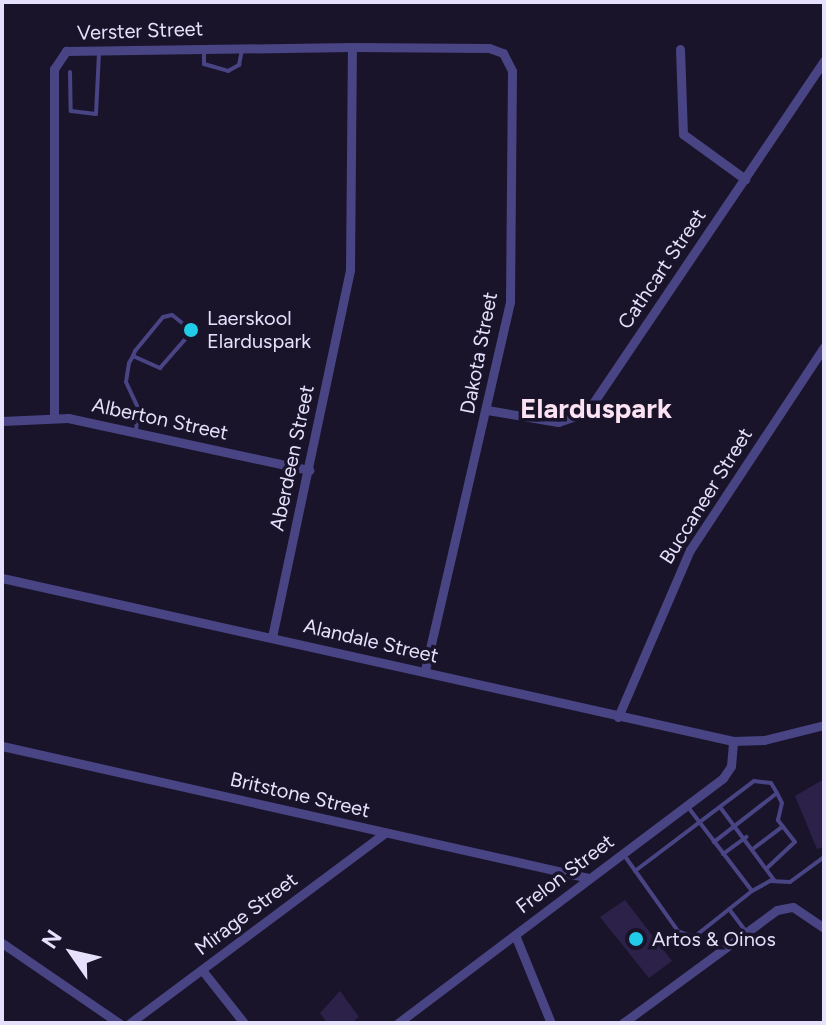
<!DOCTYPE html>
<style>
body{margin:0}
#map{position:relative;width:826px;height:1025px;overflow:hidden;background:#19142a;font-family:Figtree,sans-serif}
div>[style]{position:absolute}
.building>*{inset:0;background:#2c2249}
.service>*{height:4px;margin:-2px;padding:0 2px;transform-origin:2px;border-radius:2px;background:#494484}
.minor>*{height:9px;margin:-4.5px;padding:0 4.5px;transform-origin:4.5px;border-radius:4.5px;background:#494484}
.dots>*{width:22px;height:22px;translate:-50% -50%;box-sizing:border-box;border:4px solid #19142a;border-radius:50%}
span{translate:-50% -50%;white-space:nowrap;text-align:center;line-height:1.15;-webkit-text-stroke:7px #19142a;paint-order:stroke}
.street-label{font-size:20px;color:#e5e0fc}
.poi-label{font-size:20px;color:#e5e0fc}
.left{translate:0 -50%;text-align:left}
.district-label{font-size:28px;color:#fce2f2;font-weight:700}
.frame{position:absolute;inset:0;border:4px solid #e5e0fc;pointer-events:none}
.north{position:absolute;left:32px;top:913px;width:80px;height:80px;-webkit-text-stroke:6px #19142a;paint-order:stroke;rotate:304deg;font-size:22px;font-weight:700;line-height:32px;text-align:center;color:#e5e0fc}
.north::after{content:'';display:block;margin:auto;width:28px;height:36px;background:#e5e0fc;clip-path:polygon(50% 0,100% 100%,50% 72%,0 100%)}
</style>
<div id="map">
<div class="building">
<div style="clip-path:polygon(824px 779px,824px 847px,817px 849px,795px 796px)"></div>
<div style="clip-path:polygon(625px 900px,672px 961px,649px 978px,600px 917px)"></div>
<div style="clip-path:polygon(340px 991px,359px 1017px,351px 1023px,327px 1023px,320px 1013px)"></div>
</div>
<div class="service">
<div style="left:204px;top:49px;width:15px;rotate:90deg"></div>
<div style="left:204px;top:64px;width:25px;rotate:16deg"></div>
<div style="left:228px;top:71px;width:13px;rotate:-29deg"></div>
<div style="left:239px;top:65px;width:16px;rotate:-79deg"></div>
<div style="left:70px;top:72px;width:39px;rotate:89deg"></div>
<div style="left:71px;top:111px;width:25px;rotate:7deg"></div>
<div style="left:96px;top:114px;width:62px;rotate:-87.2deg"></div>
<div style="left:133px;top:356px;width:30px;rotate:24deg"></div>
<div style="left:160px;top:368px;width:41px;rotate:-48.9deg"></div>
<div style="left:187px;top:337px;width:10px;rotate:-90deg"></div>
<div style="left:187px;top:327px;width:19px;rotate:-141deg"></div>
<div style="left:172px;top:315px;width:9px;rotate:167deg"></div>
<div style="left:163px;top:317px;width:44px;rotate:129.5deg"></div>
<div style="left:135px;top:351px;width:5px;rotate:112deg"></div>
<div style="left:133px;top:356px;width:8px;rotate:120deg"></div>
<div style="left:129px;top:363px;width:19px;rotate:99deg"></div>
<div style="left:126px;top:382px;width:29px;rotate:65deg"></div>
<div style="left:138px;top:408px;width:23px;rotate:95deg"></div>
<div style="left:720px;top:807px;width:91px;rotate:53.5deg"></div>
<div style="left:754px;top:848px;width:36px;rotate:-37deg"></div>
<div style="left:723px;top:854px;width:29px;rotate:-36deg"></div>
<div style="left:624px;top:855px;width:93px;rotate:54.6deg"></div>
<div style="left:678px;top:931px;width:17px;rotate:21deg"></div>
<div style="left:694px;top:937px;width:74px;rotate:-38.4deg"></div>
<div style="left:752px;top:891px;width:106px;rotate:-127.3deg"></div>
<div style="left:767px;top:868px;width:38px;rotate:-43deg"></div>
<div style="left:795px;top:842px;width:28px;rotate:-128deg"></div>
<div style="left:778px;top:820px;width:17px;rotate:-77deg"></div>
<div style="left:782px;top:803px;width:11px;rotate:-117deg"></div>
<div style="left:635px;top:871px;width:149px;rotate:-37.1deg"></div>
<div style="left:754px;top:781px;width:17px;rotate:7deg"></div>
<div style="left:771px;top:783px;width:12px;rotate:59deg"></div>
<div style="left:777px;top:793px;width:80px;rotate:142.1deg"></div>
<div style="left:752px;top:891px;width:21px;rotate:-29deg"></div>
<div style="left:770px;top:881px;width:20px;rotate:3deg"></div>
<div style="left:790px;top:882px;width:42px;rotate:-36.3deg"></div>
<div style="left:729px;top:909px;width:26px;rotate:53deg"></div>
</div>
<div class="minor">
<div style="left:680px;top:49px;width:85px;rotate:88deg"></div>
<div style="left:683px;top:134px;width:77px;rotate:36deg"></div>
<div style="left:487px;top:410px;width:72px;rotate:9.6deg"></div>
<div style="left:558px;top:422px;width:31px;rotate:-19deg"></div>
<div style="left:587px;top:412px;width:424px;rotate:-56deg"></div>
<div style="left:54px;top:416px;width:347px;rotate:-90deg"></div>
<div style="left:54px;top:69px;width:22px;rotate:-56deg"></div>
<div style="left:66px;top:51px;width:286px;rotate:-0.8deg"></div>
<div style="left:352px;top:47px;width:137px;rotate:0.4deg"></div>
<div style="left:489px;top:48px;width:15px;rotate:20deg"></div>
<div style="left:503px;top:53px;width:20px;rotate:63deg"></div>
<div style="left:512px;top:71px;width:231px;rotate:90.5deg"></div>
<div style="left:510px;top:302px;width:379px;rotate:103deg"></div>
<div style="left:2px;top:421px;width:66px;rotate:-2.6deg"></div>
<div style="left:68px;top:418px;width:247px;rotate:12.2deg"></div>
<div style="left:2px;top:578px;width:749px;rotate:12.57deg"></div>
<div style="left:733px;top:741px;width:31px;rotate:-2deg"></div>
<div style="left:764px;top:740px;width:62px;rotate:-14deg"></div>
<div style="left:272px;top:637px;width:375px;rotate:-78deg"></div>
<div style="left:350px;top:270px;width:223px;rotate:-89.5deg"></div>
<div style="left:618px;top:717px;width:182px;rotate:-66.7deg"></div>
<div style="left:690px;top:550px;width:243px;rotate:-56.6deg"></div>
<div style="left:2px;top:746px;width:602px;rotate:12.67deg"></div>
<div style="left:515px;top:935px;width:95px;rotate:67.8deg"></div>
<div style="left:2px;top:943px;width:142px;rotate:34.4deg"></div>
<div style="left:202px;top:970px;width:68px;rotate:51.6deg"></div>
<div style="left:130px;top:1023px;width:318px;rotate:-36.7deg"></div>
<div style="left:398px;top:1023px;width:407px;rotate:-37deg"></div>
<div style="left:723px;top:778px;width:14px;rotate:-56deg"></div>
<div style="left:731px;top:766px;width:25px;rotate:-85deg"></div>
<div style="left:623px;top:1023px;width:191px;rotate:-36.3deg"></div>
<div style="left:777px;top:910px;width:16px;rotate:-11deg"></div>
<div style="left:793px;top:907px;width:37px;rotate:34deg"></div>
</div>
<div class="dots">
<div style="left:191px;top:330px;background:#20cce8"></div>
<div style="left:636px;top:939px;background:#20cce8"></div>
</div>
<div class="street-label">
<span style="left:140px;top:31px;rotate:-2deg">Verster Street</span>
<span style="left:662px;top:269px;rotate:-56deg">Cathcart Street</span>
<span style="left:479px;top:353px;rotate:-79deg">Dakota Street</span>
<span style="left:160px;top:419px;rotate:12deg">Alberton Street</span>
<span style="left:292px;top:458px;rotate:-78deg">Aberdeen Street</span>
<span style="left:706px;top:496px;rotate:-58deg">Buccaneer Street</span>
<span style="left:371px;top:641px;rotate:13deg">Alandale Street</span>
<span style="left:300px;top:795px;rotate:13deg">Britstone Street</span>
<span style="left:565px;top:874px;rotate:-37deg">Frelon Street</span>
<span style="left:246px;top:914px;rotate:-37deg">Mirage Street</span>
</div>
<div class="poi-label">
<span class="left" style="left:207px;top:330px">Laerskool<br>Elarduspark</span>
<span class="left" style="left:652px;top:939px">Artos &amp; Oinos</span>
</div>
<div class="district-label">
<span style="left:596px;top:408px">Elarduspark</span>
</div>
<div class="frame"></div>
<div class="north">N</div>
</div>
